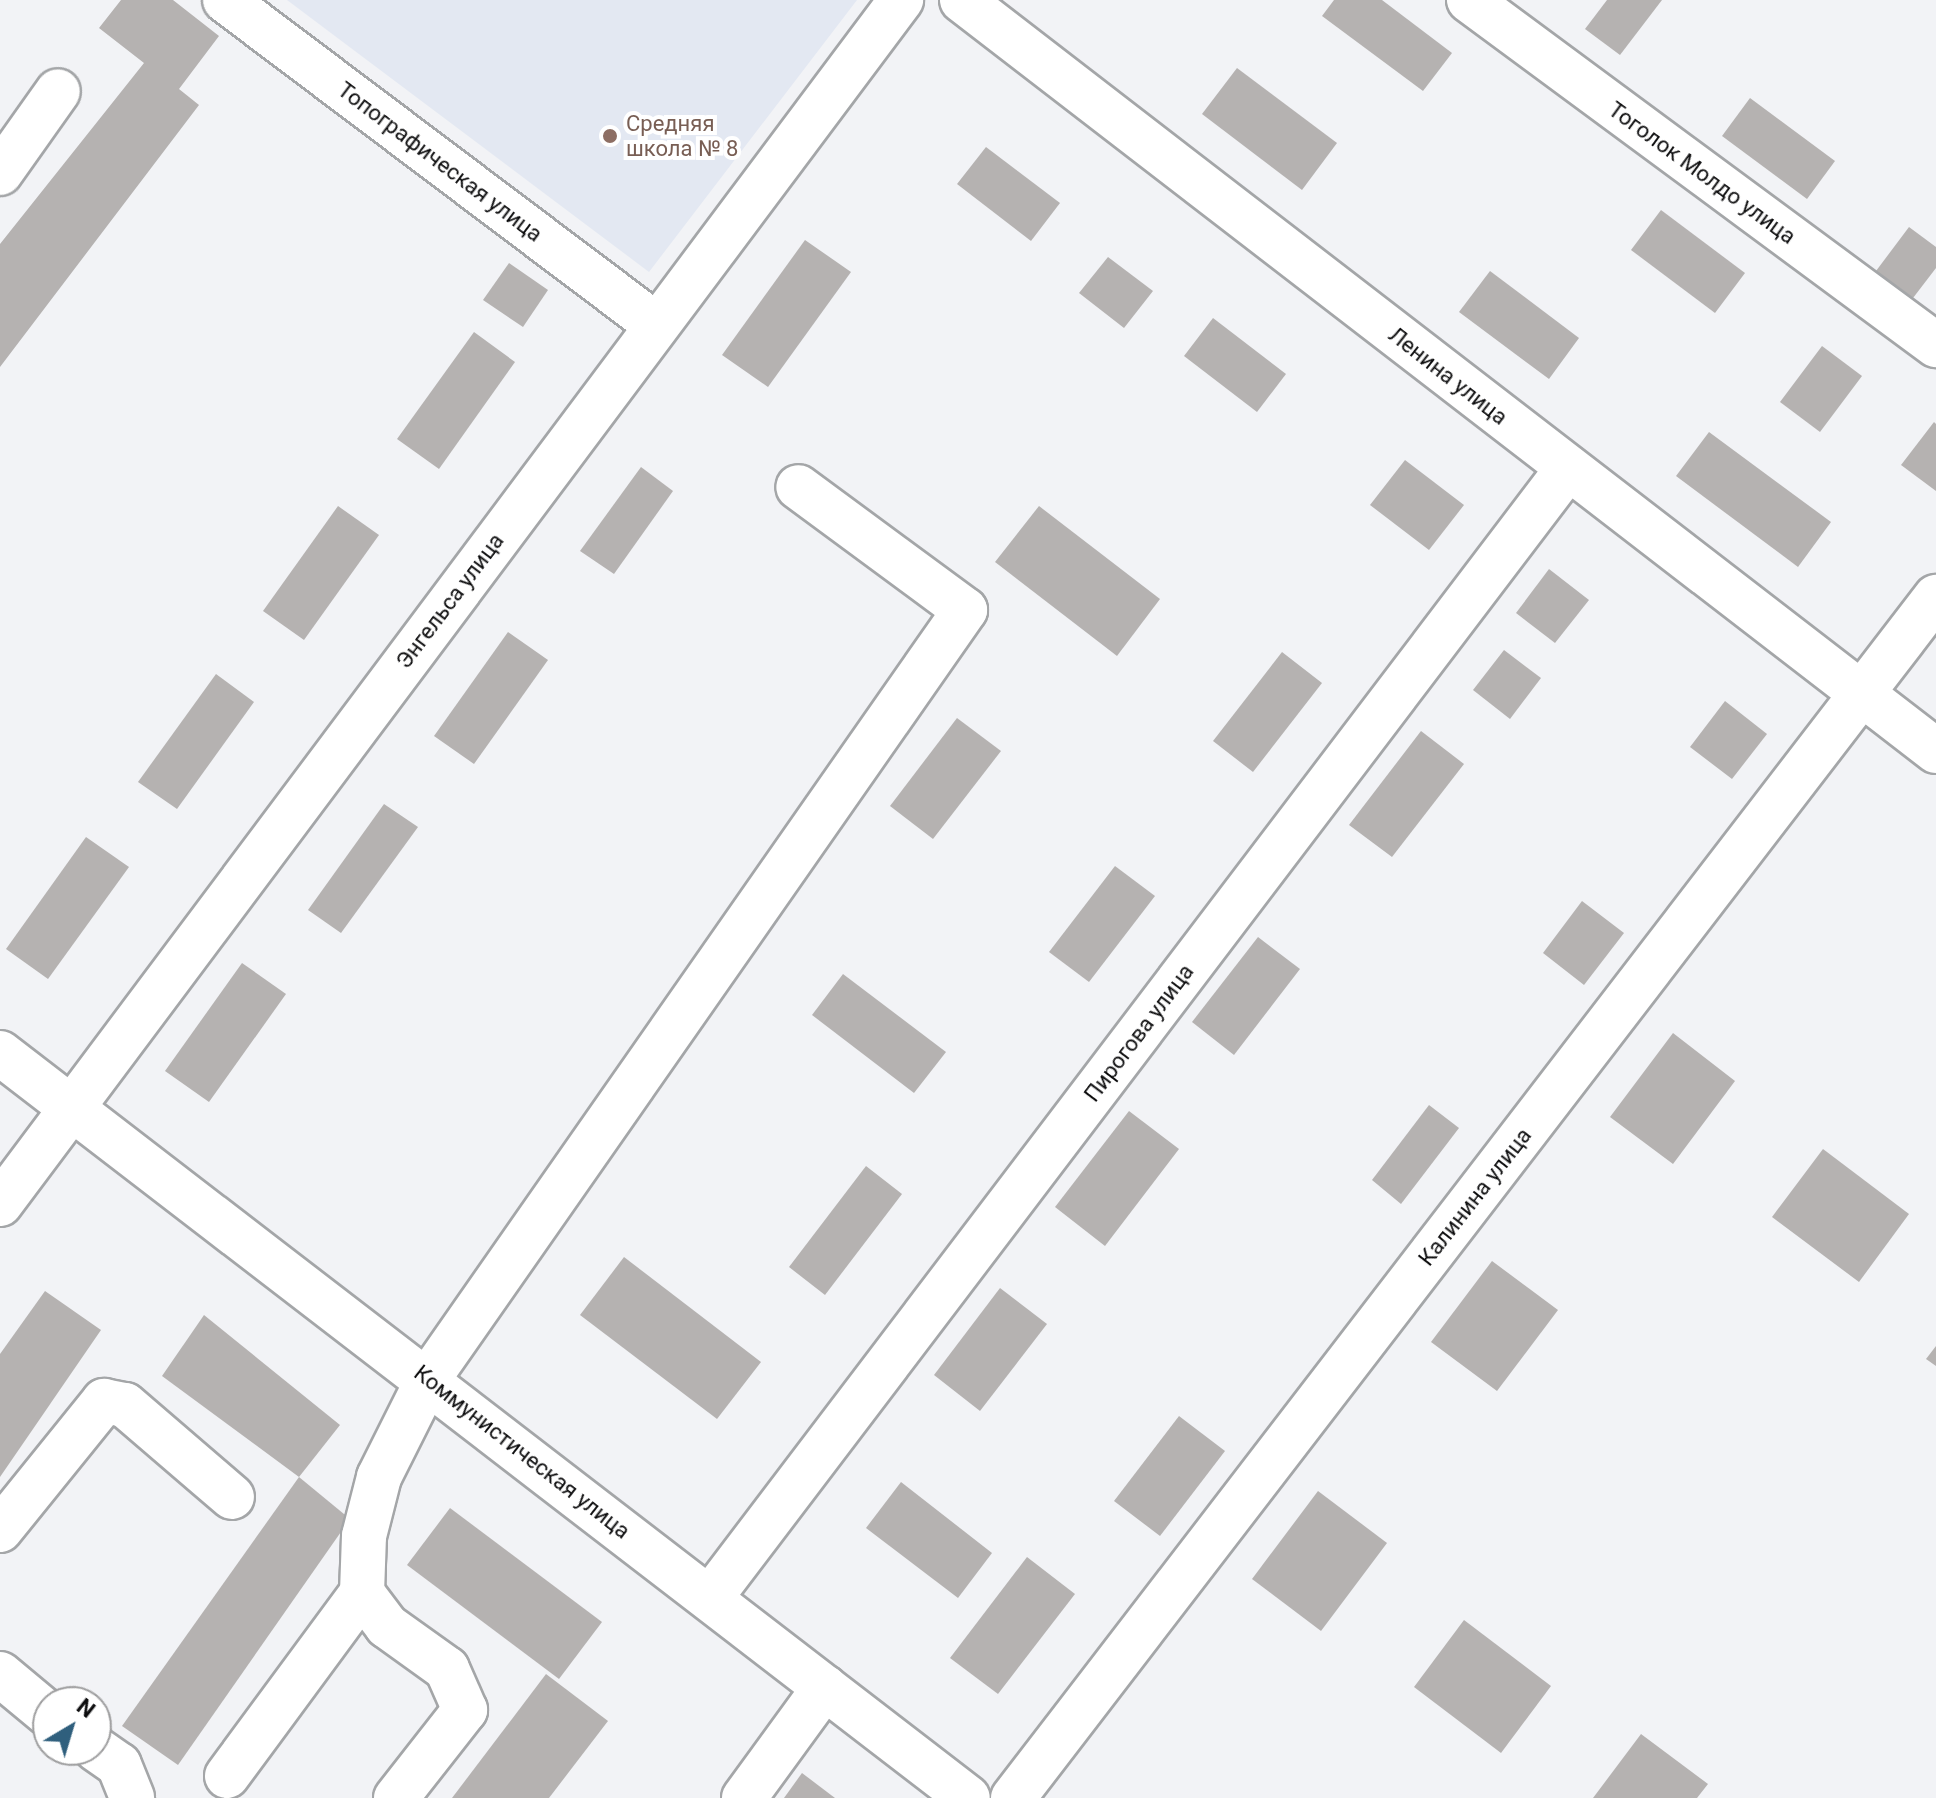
<!DOCTYPE html>
<meta charset="utf-8">
<style>
body{margin:0}
#map{position:relative;width:1936px;height:1798px;overflow:hidden;background:#f2f3f6;font-family:Roboto,sans-serif}
div>[style]{position:absolute}
.built>*{inset:0;background:#e3e8f2}
.building>*{inset:0;background:#b5b2b1}
.roads{filter:drop-shadow(2px 0 #a4a6a8) drop-shadow(-2px 0 #a4a6a8) drop-shadow(0 2px #a4a6a8) drop-shadow(0 -2px #a4a6a8)}
.minor>*{height:44px;margin:-22px;padding:0 22px;transform-origin:22px;border-radius:22px;background:#fff}
.dots>*{width:22px;height:22px;translate:-50% -50%;box-sizing:border-box;border:4px solid #fff;border-radius:50%}
span{translate:-50% -50%;white-space:nowrap;text-align:center;line-height:1.15;-webkit-text-stroke:8px #fff;paint-order:stroke}
.education-label{font-size:22px;color:#785e54}
.left{translate:0 -50%;text-align:left}
.street-label{font-size:22px;color:#0d0d0e}
.north{position:absolute;left:32px;top:1686px;width:80px;height:80px;box-sizing:border-box;background:#fff;border:2px solid #9e9e9f;border-radius:50%;rotate:38deg;font-size:22px;font-weight:700;line-height:32px;text-align:center;color:#0d0d0e}
.north::after{content:'';display:block;margin:auto;width:28px;height:36px;background:#2f5f7d;clip-path:polygon(50% 0,100% 100%,50% 72%,0 100%)}
</style>
<div id="map">
<div class="built">
<div style="clip-path:polygon(287px 0,857px 0,649px 272px)"></div>
</div>
<div class="building">
<div style="clip-path:polygon(121px 0,173px 0,219px 36px,179px 89px,199px 105px,0 367px,0 244px,144px 63px,99px 28px)"></div>
<div style="clip-path:polygon(1334px 0,1382px 0,1452px 53px,1423px 91px,1322px 16px)"></div>
<div style="clip-path:polygon(1607px 0,1662px 0,1620px 55px,1585px 29px)"></div>
<div style="clip-path:polygon(1237px 68px,1337px 143px,1302px 190px,1202px 114px)"></div>
<div style="clip-path:polygon(1750px 98px,1835px 161px,1807px 199px,1722px 136px)"></div>
<div style="clip-path:polygon(986px 147px,1060px 203px,1031px 241px,957px 184px)"></div>
<div style="clip-path:polygon(1661px 210px,1745px 273px,1715px 313px,1631px 250px)"></div>
<div style="clip-path:polygon(1909px 227px,1936px 247px,1936px 268px,1913px 298px,1876px 271px)"></div>
<div style="clip-path:polygon(805px 240px,851px 272px,768px 387px,722px 355px)"></div>
<div style="clip-path:polygon(1108px 257px,1153px 291px,1124px 328px,1079px 293px)"></div>
<div style="clip-path:polygon(509px 263px,548px 290px,523px 327px,483px 300px)"></div>
<div style="clip-path:polygon(1490px 271px,1579px 338px,1549px 379px,1459px 312px)"></div>
<div style="clip-path:polygon(1213px 318px,1286px 374px,1257px 412px,1184px 356px)"></div>
<div style="clip-path:polygon(474px 332px,515px 362px,439px 469px,397px 439px)"></div>
<div style="clip-path:polygon(1822px 346px,1862px 376px,1820px 432px,1780px 402px)"></div>
<div style="clip-path:polygon(1934px 422px,1936px 424px,1936px 491px,1901px 465px)"></div>
<div style="clip-path:polygon(1709px 432px,1831px 522px,1798px 567px,1676px 476px)"></div>
<div style="clip-path:polygon(1405px 460px,1464px 505px,1429px 550px,1370px 505px)"></div>
<div style="clip-path:polygon(641px 467px,673px 491px,614px 574px,580px 551px)"></div>
<div style="clip-path:polygon(338px 506px,379px 535px,304px 640px,263px 611px)"></div>
<div style="clip-path:polygon(1039px 506px,1160px 599px,1117px 656px,995px 562px)"></div>
<div style="clip-path:polygon(1549px 569px,1589px 600px,1555px 643px,1516px 613px)"></div>
<div style="clip-path:polygon(508px 632px,548px 660px,474px 764px,434px 736px)"></div>
<div style="clip-path:polygon(1504px 650px,1541px 678px,1510px 719px,1473px 690px)"></div>
<div style="clip-path:polygon(1282px 652px,1322px 683px,1253px 772px,1213px 741px)"></div>
<div style="clip-path:polygon(216px 674px,254px 702px,177px 809px,138px 782px)"></div>
<div style="clip-path:polygon(1725px 701px,1767px 734px,1732px 779px,1690px 747px)"></div>
<div style="clip-path:polygon(957px 718px,1001px 751px,933px 839px,890px 806px)"></div>
<div style="clip-path:polygon(1421px 731px,1464px 764px,1392px 857px,1349px 825px)"></div>
<div style="clip-path:polygon(384px 804px,418px 827px,341px 933px,308px 910px)"></div>
<div style="clip-path:polygon(86px 837px,129px 867px,48px 979px,6px 949px)"></div>
<div style="clip-path:polygon(1115px 866px,1155px 896px,1089px 982px,1049px 952px)"></div>
<div style="clip-path:polygon(1582px 901px,1624px 933px,1584px 985px,1543px 953px)"></div>
<div style="clip-path:polygon(1258px 937px,1300px 969px,1234px 1055px,1192px 1022px)"></div>
<div style="clip-path:polygon(242px 963px,286px 994px,209px 1102px,165px 1071px)"></div>
<div style="clip-path:polygon(843px 974px,946px 1052px,914px 1093px,812px 1015px)"></div>
<div style="clip-path:polygon(1673px 1033px,1735px 1081px,1673px 1164px,1610px 1117px)"></div>
<div style="clip-path:polygon(1429px 1105px,1459px 1128px,1401px 1204px,1372px 1180px)"></div>
<div style="clip-path:polygon(1129px 1111px,1179px 1149px,1105px 1246px,1055px 1207px)"></div>
<div style="clip-path:polygon(1823px 1149px,1909px 1214px,1859px 1282px,1772px 1217px)"></div>
<div style="clip-path:polygon(866px 1166px,902px 1194px,825px 1295px,789px 1267px)"></div>
<div style="clip-path:polygon(624px 1257px,761px 1362px,717px 1419px,580px 1315px)"></div>
<div style="clip-path:polygon(1492px 1261px,1558px 1310px,1497px 1391px,1431px 1342px)"></div>
<div style="clip-path:polygon(1000px 1288px,1047px 1324px,980px 1411px,934px 1375px)"></div>
<div style="clip-path:polygon(45px 1291px,101px 1330px,0 1477px,0 1354px)"></div>
<div style="clip-path:polygon(204px 1315px,340px 1425px,299px 1477px,162px 1376px)"></div>
<div style="clip-path:polygon(1936px 1346px,1936px 1366px,1926px 1359px)"></div>
<div style="clip-path:polygon(1179px 1416px,1225px 1451px,1160px 1536px,1114px 1501px)"></div>
<div style="clip-path:polygon(299px 1477px,350px 1519px,178px 1765px,122px 1726px)"></div>
<div style="clip-path:polygon(901px 1482px,992px 1553px,958px 1598px,866px 1528px)"></div>
<div style="clip-path:polygon(1318px 1491px,1387px 1543px,1321px 1631px,1252px 1579px)"></div>
<div style="clip-path:polygon(450px 1508px,602px 1622px,559px 1679px,407px 1565px)"></div>
<div style="clip-path:polygon(1027px 1557px,1075px 1594px,998px 1694px,950px 1658px)"></div>
<div style="clip-path:polygon(1464px 1620px,1551px 1686px,1501px 1753px,1414px 1687px)"></div>
<div style="clip-path:polygon(546px 1674px,608px 1721px,549px 1798px,452px 1798px)"></div>
<div style="clip-path:polygon(1641px 1734px,1708px 1784px,1697px 1798px,1593px 1798px)"></div>
<div style="clip-path:polygon(802px 1773px,835px 1798px,784px 1798px)"></div>
</div>
<div class="roads">
<div class="minor">
<div style="left:225px;top:0;width:538px;rotate:37deg"></div>
<div style="left:962px;top:0;width:1230px;rotate:37.63deg"></div>
<div style="left:1469px;top:0;width:581px;rotate:36.46deg"></div>
<div style="left:0;top:173px;width:100px;rotate:-54.7deg"></div>
<div style="left:0;top:1053px;width:1221px;rotate:37.58deg"></div>
<div style="left:0;top:1204px;width:1504px;rotate:-53.19deg"></div>
<div style="left:0;top:1530px;width:166px;rotate:-51.1deg"></div>
<div style="left:104px;top:1401px;width:21px;rotate:11deg"></div>
<div style="left:125px;top:1405px;width:141px;rotate:40.7deg"></div>
<div style="left:710px;top:1598px;width:1419px;rotate:-52.79deg"></div>
<div style="left:0;top:1674px;width:62px;rotate:39.8deg"></div>
<div style="left:96px;top:1749px;width:28px;rotate:35deg"></div>
<div style="left:119px;top:1765px;width:35px;rotate:68deg"></div>
<div style="left:227px;top:1776px;width:227px;rotate:-53.6deg"></div>
<div style="left:396px;top:1798px;width:112px;rotate:-51.9deg"></div>
<div style="left:465px;top:1710px;width:45px;rotate:-113.7deg"></div>
<div style="left:447px;top:1669px;width:74px;rotate:-144.4deg"></div>
<div style="left:387px;top:1626px;width:41px;rotate:-127.1deg"></div>
<div style="left:362px;top:1593px;width:57px;rotate:-88deg"></div>
<div style="left:364px;top:1536px;width:61px;rotate:-75.7deg"></div>
<div style="left:379px;top:1477px;width:110px;rotate:-63.4deg"></div>
<div style="left:428px;top:1379px;width:938px;rotate:-55.07deg"></div>
<div style="left:965px;top:610px;width:207px;rotate:-143.6deg"></div>
<div style="left:744px;top:1798px;width:137px;rotate:-53.9deg"></div>
<div style="left:1013px;top:1798px;width:1515px;rotate:-52.46deg"></div>
</div>
</div>
<div class="dots">
<div style="left:610px;top:136px;background:#8d6e63"></div>
</div>
<div class="education-label">
<span class="left" style="left:626px;top:136px">Средняя<br>школа № 8</span>
</div>
<div class="street-label">
<span style="left:440px;top:162px;rotate:37deg">Топографическая улица</span>
<span style="left:1702px;top:173px;rotate:36deg">Тоголок Молдо улица</span>
<span style="left:1448px;top:376px;rotate:38deg">Ленина улица</span>
<span style="left:450px;top:601px;rotate:-53deg">Энгельса улица</span>
<span style="left:1139px;top:1033px;rotate:-53deg">Пирогова улица</span>
<span style="left:1475px;top:1197px;rotate:-52deg">Калинина улица</span>
<span style="left:522px;top:1452px;rotate:38deg">Коммунистическая улица</span>
</div>
<div class="north">N</div>
</div>
